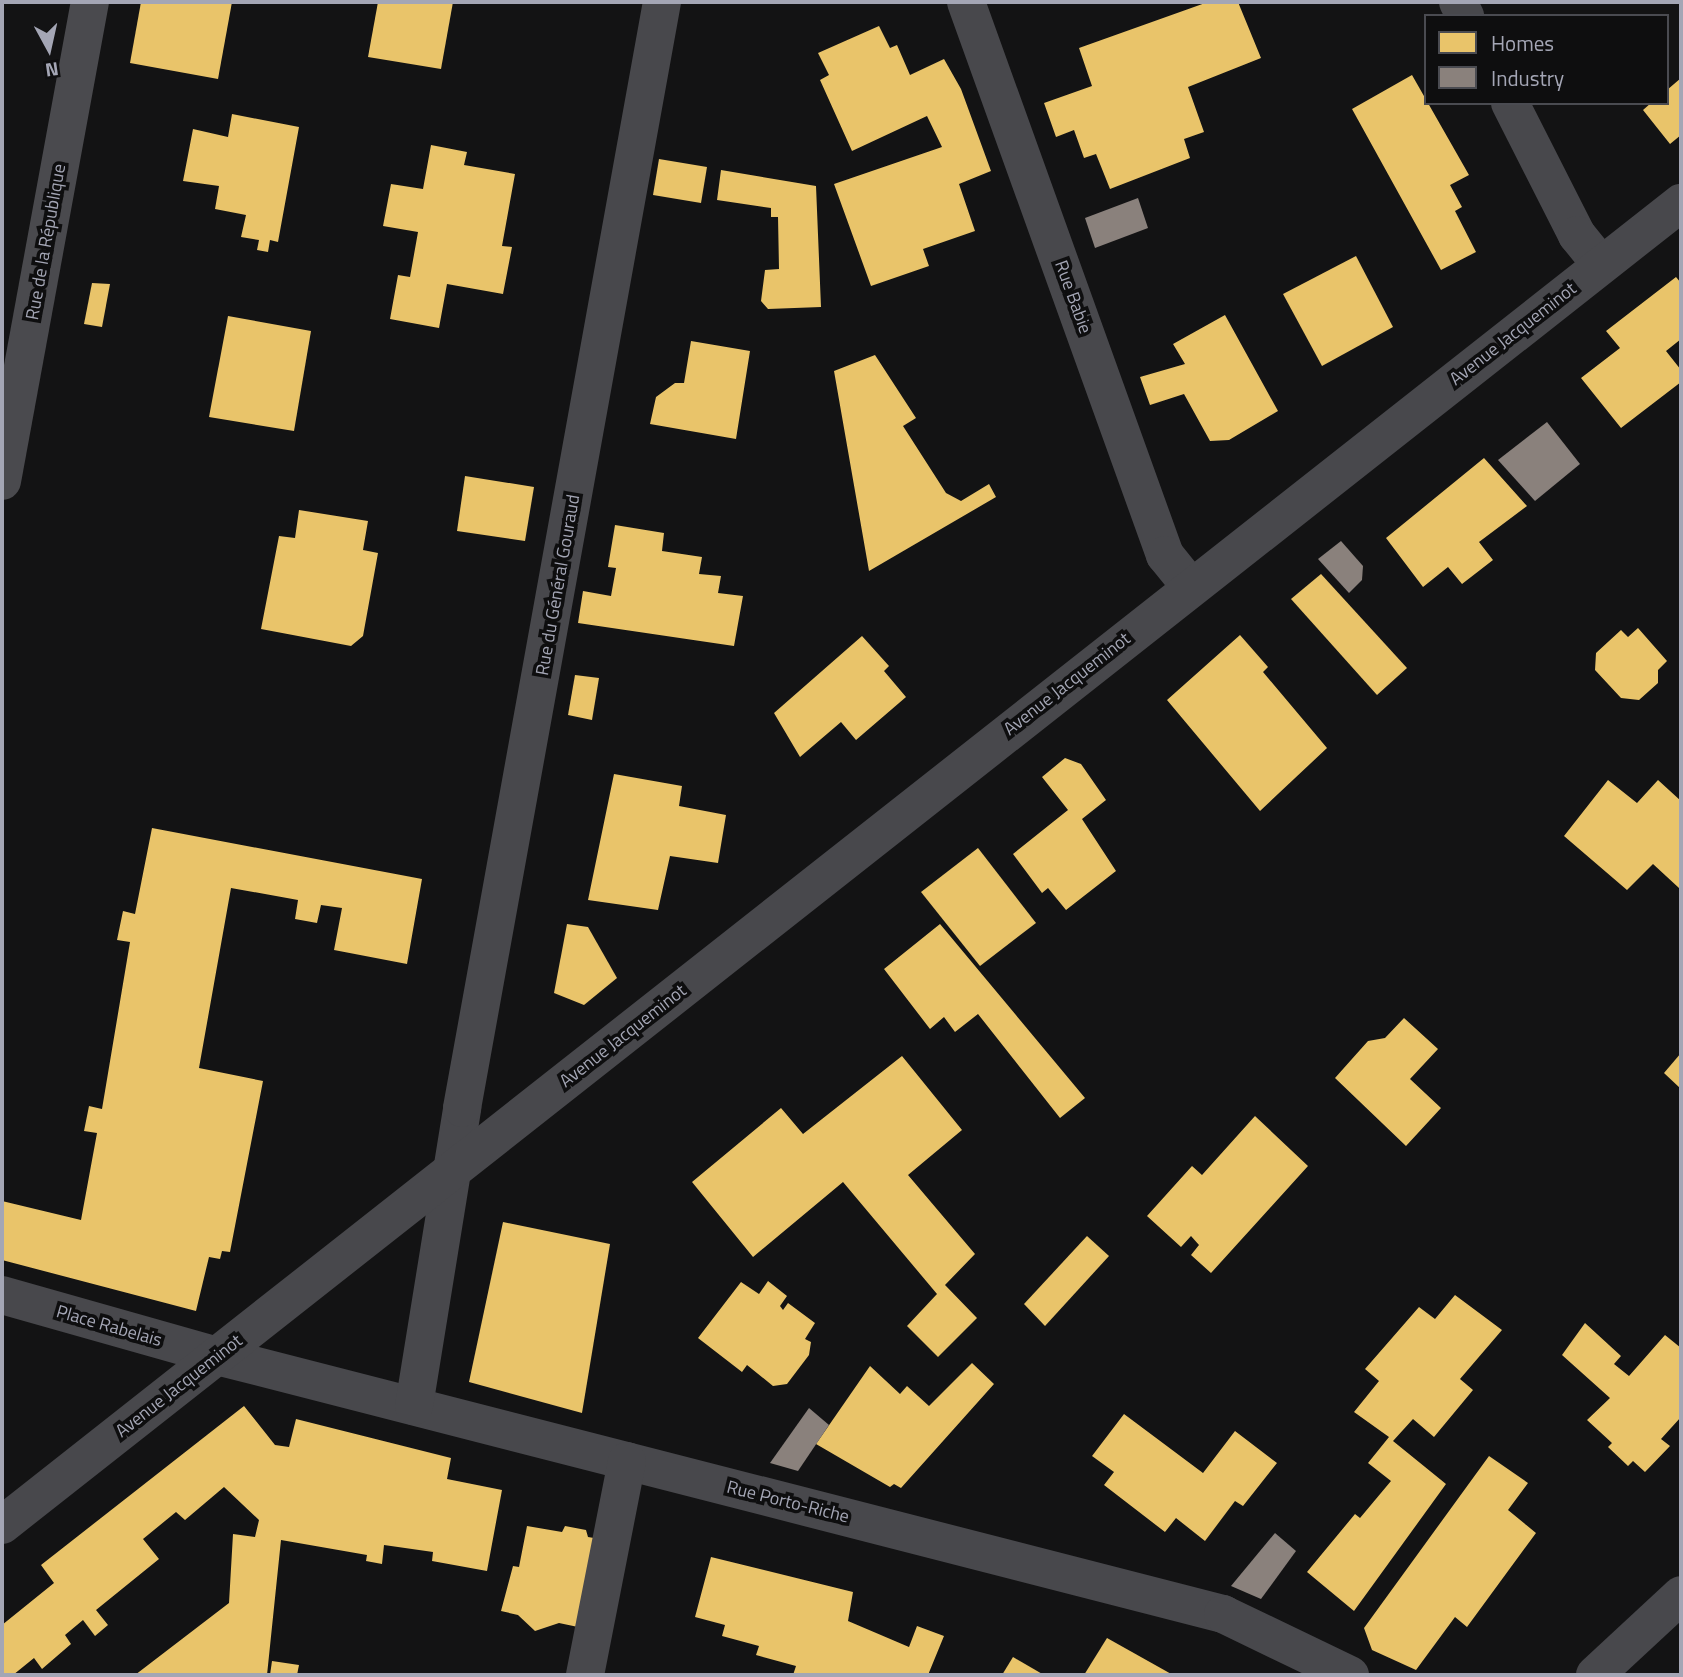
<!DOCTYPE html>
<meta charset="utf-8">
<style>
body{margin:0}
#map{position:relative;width:1683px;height:1677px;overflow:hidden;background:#131314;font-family:"Titillium Web",sans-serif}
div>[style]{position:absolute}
.homes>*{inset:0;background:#e9c46a}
.industry>*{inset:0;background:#8a817c}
.minor>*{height:38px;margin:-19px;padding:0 19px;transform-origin:19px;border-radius:19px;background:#48484c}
.major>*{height:38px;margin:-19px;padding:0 19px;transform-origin:19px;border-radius:19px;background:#4a4a4e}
span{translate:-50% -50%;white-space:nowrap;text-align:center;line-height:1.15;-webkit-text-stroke:7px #0e0e0f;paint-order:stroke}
.street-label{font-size:18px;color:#a4a6b5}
.frame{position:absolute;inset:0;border:4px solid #a4a6b5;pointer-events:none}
.legend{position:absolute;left:1424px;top:14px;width:245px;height:91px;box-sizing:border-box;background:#0e0e0f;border:2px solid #4a4b51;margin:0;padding:9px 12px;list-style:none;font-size:21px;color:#a4a6b5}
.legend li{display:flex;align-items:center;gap:14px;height:35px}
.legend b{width:35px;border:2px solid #4a4b51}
.north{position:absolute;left:14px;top:14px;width:70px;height:70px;-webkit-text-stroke:5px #0e0e0f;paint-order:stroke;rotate:172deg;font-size:19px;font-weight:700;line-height:28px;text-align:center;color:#a4a6b5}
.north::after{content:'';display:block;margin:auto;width:24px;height:32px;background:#a4a6b5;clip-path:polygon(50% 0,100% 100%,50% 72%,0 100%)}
</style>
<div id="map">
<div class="homes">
<div style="clip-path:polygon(141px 2px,232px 2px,218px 79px,130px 63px)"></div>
<div style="clip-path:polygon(378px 2px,453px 2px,441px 69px,368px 57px)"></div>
<div style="clip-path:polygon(1208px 2px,1238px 2px,1261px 58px,1188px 87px,1204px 132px,1184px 139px,1190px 158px,1110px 189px,1096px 154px,1084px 158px,1074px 130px,1056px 137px,1044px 103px,1092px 86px,1079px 48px)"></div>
<div style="clip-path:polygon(879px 26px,890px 48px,897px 45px,910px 75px,944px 59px,961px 89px,991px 171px,959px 184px,975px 231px,923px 249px,929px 266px,871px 286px,834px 184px,942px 147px,927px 116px,852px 151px,820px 80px,829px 75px,818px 53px)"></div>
<div style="clip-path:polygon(1412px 75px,1469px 175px,1450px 185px,1462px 207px,1455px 211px,1476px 252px,1441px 270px,1352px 109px)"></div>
<div style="clip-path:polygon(1681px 78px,1681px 135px,1670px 144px,1643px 110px,1651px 103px,1667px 103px,1667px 90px)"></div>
<div style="clip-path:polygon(232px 114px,299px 127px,278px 242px,270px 240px,268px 252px,257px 250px,259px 240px,241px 237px,246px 215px,215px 209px,219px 186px,183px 181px,193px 129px,228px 137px)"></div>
<div style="clip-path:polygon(431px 145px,467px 152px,464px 165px,515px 174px,502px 246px,512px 247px,503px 294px,447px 284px,439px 328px,390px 319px,398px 275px,410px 277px,418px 232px,383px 226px,391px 184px,423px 189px)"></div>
<div style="clip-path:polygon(659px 159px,707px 167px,701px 203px,653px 195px)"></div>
<div style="clip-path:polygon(721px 170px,816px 186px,821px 307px,768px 309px,761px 301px,765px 270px,779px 269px,778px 217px,771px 217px,771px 208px,717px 200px)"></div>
<div style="clip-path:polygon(1356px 256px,1393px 327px,1322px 366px,1283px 294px)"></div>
<div style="clip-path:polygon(1676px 277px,1681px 283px,1681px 339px,1666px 351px,1681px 370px,1681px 382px,1621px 428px,1581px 378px,1620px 348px,1606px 331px)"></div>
<div style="clip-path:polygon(92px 283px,110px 284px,102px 327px,84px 324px)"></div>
<div style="clip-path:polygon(1225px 315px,1278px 411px,1229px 440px,1210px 441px,1184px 394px,1150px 405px,1140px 377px,1185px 364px,1173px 344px)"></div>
<div style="clip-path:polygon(228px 316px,311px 331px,294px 431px,209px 417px)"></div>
<div style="clip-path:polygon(691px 341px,750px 351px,736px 439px,650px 424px,656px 397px,675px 383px,684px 383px)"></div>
<div style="clip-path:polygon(875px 355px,916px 418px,903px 426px,946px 493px,961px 501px,989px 484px,996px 497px,869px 571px,834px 371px)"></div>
<div style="clip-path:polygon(1484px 458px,1527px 506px,1479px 542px,1493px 560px,1462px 584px,1448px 567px,1423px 587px,1386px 538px)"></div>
<div style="clip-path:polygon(465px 476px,534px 487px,525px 541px,457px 531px)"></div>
<div style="clip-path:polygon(299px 510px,368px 521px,363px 550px,378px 553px,363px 636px,351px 646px,261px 629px,279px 536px,295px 538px)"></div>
<div style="clip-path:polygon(615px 525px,664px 533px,662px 551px,702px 557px,699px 574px,721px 576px,718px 593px,743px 596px,734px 646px,578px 623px,583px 591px,611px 596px,616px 568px,608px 567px)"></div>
<div style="clip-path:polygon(1321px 574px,1407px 668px,1377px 695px,1291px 599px)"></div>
<div style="clip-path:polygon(1638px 628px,1667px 661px,1658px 670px,1658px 683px,1639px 700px,1621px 698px,1595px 670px,1596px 653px,1621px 630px,1628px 637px)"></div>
<div style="clip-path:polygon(1240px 635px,1268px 667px,1263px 672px,1327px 748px,1260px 811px,1167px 700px)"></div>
<div style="clip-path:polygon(862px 636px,889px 666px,884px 671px,906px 697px,856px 740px,841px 722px,800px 757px,774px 713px)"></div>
<div style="clip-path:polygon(575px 675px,599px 678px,592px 720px,568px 715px)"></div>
<div style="clip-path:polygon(1065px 758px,1081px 764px,1106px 800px,1082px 819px,1116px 871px,1066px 910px,1048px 888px,1042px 893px,1013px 854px,1068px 810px,1042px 777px)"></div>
<div style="clip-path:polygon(614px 774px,682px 786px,679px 806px,726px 815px,718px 863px,670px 856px,658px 910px,588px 900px)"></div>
<div style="clip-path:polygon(1608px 780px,1637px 803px,1658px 780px,1681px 801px,1679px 888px,1653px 864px,1627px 890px,1564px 836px)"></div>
<div style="clip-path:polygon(152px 828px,422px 879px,407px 964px,334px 950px,342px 908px,321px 905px,317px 923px,295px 919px,298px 900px,231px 888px,199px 1068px,263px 1081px,230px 1252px,222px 1251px,220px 1259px,209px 1257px,196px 1311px,2px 1260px,2px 1201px,81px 1220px,97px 1133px,84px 1131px,89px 1106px,102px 1109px,130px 942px,117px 940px,123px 911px,135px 914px)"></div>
<div style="clip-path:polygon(978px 848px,1036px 923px,980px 966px,921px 892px)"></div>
<div style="clip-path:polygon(567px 924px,588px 927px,617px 978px,584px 1005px,554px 993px)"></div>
<div style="clip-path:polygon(940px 924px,1085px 1098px,1060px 1118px,978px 1014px,955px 1032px,944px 1017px,930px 1029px,884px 969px)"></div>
<div style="clip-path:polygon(1404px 1018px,1438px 1049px,1410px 1079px,1441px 1108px,1406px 1146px,1335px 1078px,1368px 1041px,1385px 1038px)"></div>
<div style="clip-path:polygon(1681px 1053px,1681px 1089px,1664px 1073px)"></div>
<div style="clip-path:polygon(902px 1056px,962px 1130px,908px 1175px,975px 1254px,945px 1285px,977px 1318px,938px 1357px,907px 1326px,937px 1294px,843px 1182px,753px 1257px,692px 1182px,781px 1108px,803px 1134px)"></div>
<div style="clip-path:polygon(1255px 1116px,1308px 1166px,1211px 1273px,1191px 1255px,1199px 1245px,1191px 1236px,1181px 1247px,1147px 1216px,1192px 1166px,1202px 1175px)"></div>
<div style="clip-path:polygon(503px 1222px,610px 1244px,582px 1413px,469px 1382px)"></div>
<div style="clip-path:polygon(1087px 1236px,1109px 1256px,1045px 1326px,1024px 1304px)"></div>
<div style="clip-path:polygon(768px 1281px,787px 1296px,780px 1306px,783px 1310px,788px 1303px,815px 1323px,805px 1339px,811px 1342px,809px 1355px,787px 1384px,773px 1386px,747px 1365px,742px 1372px,698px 1338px,741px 1282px,759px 1294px)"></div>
<div style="clip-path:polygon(1455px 1295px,1502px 1330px,1460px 1379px,1473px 1390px,1434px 1437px,1413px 1419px,1393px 1441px,1446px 1484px,1354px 1611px,1307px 1572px,1355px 1514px,1360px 1518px,1391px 1481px,1368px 1463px,1389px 1437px,1354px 1412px,1379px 1381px,1365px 1369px,1419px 1307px,1435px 1319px)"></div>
<div style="clip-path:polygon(1585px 1323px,1621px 1356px,1614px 1364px,1629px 1376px,1665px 1335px,1681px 1348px,1681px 1417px,1661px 1439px,1670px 1446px,1645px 1472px,1633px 1461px,1628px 1466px,1608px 1447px,1612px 1443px,1587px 1420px,1610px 1398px,1562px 1355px)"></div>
<div style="clip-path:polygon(972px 1363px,994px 1384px,901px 1488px,894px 1484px,890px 1487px,816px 1444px,870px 1366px,900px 1394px,907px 1386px,929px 1406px)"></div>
<div style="clip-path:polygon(244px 1406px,275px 1445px,289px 1447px,296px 1419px,451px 1458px,447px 1479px,502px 1490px,487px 1571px,432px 1561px,433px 1552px,384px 1545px,382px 1564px,366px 1561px,367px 1555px,281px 1540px,267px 1675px,135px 1675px,229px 1603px,233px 1534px,255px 1537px,259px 1520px,224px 1487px,185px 1520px,176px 1512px,143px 1539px,159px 1559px,96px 1610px,108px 1625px,95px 1636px,83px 1620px,65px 1635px,71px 1644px,42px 1669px,34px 1658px,13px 1675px,2px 1675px,2px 1625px,54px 1583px,41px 1565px)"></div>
<div style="clip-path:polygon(1124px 1414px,1203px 1473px,1235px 1431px,1277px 1463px,1243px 1506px,1235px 1501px,1205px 1541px,1176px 1518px,1165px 1532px,1104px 1485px,1114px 1472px,1092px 1456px)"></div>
<div style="clip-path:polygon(1489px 1456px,1528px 1483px,1508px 1510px,1536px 1533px,1467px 1627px,1455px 1617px,1416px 1670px,1372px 1650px,1364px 1628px)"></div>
<div style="clip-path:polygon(527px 1526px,562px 1532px,565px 1526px,586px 1530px,588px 1537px,594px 1538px,578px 1627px,559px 1623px,535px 1631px,518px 1615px,501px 1611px,513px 1566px,519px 1567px)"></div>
<div style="clip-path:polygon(711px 1557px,853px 1592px,848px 1621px,909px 1647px,917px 1626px,944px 1636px,928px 1675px,793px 1675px,796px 1666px,756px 1655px,759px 1646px,722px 1636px,725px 1625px,695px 1617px)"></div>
<div style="clip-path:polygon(1107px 1638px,1173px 1675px,1084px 1675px)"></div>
<div style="clip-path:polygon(1013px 1657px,1044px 1675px,1002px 1675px)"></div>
<div style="clip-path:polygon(272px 1661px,299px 1665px,297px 1675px,270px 1675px)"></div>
</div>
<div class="industry">
<div style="clip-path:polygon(1138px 198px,1148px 228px,1095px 248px,1085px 218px)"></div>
<div style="clip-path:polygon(1547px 422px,1580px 464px,1535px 501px,1498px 460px)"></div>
<div style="clip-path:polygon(1341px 541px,1363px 566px,1362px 580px,1349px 593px,1318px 559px)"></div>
<div style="clip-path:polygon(809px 1408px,829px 1425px,798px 1471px,770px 1463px)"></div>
<div style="clip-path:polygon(1275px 1533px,1296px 1551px,1261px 1599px,1231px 1586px)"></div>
</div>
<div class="minor">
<div style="left:966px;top:2px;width:588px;rotate:70.21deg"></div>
<div style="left:1165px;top:555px;width:40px;rotate:51deg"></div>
<div style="left:1458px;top:2px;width:16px;rotate:63deg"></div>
<div style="left:1510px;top:103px;width:148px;rotate:63.1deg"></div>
<div style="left:1577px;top:235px;width:38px;rotate:51deg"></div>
<div style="left:2px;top:1295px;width:223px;rotate:15.8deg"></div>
<div style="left:217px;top:1356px;width:1039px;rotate:14.38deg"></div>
<div style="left:1223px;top:1614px;width:141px;rotate:25.7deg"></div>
<div style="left:414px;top:1406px;width:302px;rotate:-80.8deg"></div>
<div style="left:462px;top:1108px;width:1124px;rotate:-79.75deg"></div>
<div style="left:2px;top:1525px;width:2137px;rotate:-38.22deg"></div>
<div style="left:585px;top:1675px;width:218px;rotate:-78.9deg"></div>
<div style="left:1595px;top:1675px;width:117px;rotate:-42.9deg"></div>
</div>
<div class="major">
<div style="left:2px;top:481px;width:487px;rotate:-79.6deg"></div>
</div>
<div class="street-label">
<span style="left:46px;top:242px;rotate:-80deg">Rue de la République</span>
<span style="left:1073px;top:297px;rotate:70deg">Rue Babie</span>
<span style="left:1513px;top:334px;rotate:-38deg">Avenue Jacqueminot</span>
<span style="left:558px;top:585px;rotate:-80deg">Rue du Général Gouraud</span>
<span style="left:1067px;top:684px;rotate:-38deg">Avenue Jacqueminot</span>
<span style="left:623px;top:1036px;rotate:-38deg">Avenue Jacqueminot</span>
<span style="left:109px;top:1326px;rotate:16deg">Place Rabelais</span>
<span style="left:179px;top:1386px;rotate:-38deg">Avenue Jacqueminot</span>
<span style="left:788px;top:1502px;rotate:14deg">Rue Porto-Riche</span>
</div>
<div class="frame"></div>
<ul class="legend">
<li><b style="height:19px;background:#e9c46a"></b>Homes</li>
<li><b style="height:19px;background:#8a817c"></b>Industry</li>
</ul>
<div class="north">N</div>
</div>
